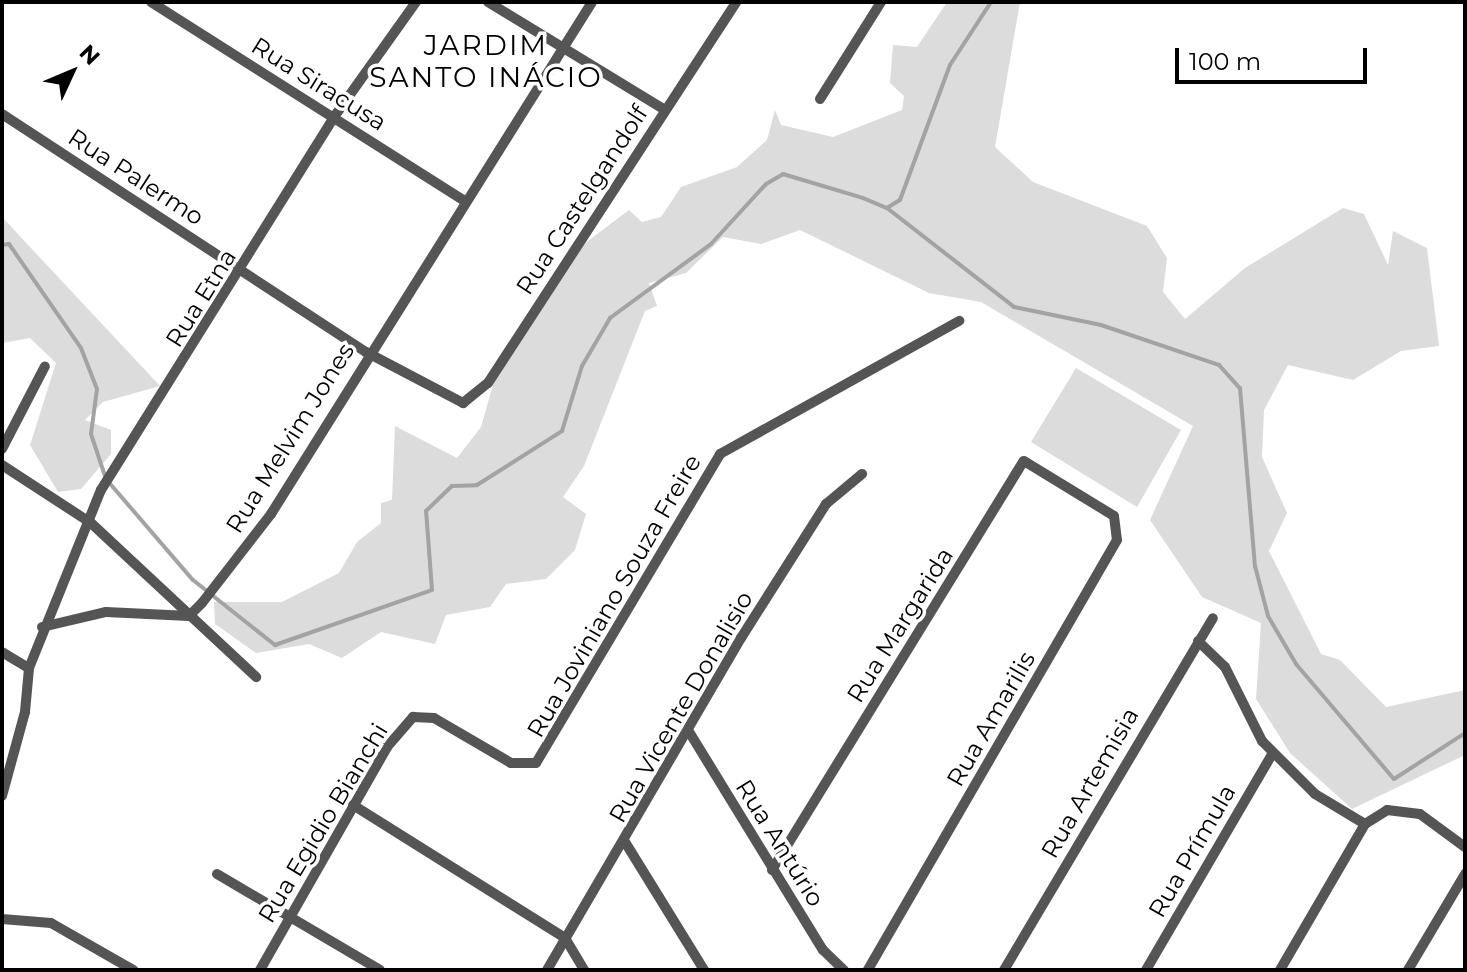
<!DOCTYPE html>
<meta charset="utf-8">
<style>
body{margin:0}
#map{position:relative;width:1467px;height:972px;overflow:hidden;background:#fff;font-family:Montserrat,sans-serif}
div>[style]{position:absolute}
.green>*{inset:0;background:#dcdcdc}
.stream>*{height:4px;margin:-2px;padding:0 2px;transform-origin:2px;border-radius:2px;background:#a3a3a3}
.street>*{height:10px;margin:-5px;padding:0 5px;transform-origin:5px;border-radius:5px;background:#555}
span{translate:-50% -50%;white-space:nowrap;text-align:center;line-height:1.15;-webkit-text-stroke:7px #fff;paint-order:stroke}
.street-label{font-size:24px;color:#000}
.quarter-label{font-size:28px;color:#000;letter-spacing:2px}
.frame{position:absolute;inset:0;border:4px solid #000;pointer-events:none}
.north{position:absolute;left:32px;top:32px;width:80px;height:80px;-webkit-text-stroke:6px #fff;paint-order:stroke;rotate:46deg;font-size:22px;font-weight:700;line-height:32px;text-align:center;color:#000}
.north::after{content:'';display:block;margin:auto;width:28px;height:36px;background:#000;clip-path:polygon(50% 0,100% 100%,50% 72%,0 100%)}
.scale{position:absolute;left:1175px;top:48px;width:192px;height:36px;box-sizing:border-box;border:4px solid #000;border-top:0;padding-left:10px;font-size:24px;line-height:28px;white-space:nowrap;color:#000;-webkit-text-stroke:6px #fff;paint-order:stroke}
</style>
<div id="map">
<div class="green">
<div style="clip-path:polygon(947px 2px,1020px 2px,995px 147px,1033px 182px,1147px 226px,1167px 258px,1163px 292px,1185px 319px,1245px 268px,1343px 208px,1364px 214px,1388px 265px,1393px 231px,1427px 248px,1439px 346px,1401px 351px,1353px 380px,1288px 365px,1264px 410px,1262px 457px,1287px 513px,1269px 551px,1321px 654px,1340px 660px,1386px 707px,1465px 690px,1465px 755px,1352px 809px,1290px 753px,1256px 699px,1261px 623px,1202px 597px,1150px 520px,1193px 426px,981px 302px,929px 293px,800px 230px,761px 244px,723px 237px,686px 273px,649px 283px,657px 306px,645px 311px,584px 466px,563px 497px,586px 514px,575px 550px,546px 579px,506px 584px,490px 607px,446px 615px,435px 644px,381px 632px,342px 658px,309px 644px,256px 653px,215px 624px,214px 602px,282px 602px,339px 573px,357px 542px,381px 523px,381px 503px,392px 500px,395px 426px,457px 458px,481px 427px,502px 353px,564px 259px,629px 210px,642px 222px,661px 217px,681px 187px,737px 167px,767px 140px,775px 110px,781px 125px,833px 137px,902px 110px,904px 96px,890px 83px,893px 45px,917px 47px)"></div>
<div style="clip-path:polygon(2px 217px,160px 386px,103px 402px,85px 420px,111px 430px,111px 454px,81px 489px,58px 492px,30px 445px,56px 363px,30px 338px,2px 343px)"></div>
<div style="clip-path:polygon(1076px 368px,1181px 430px,1137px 507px,1031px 442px)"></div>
</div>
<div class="stream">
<div style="left:887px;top:208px;width:15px;rotate:-32deg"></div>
<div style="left:900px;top:200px;width:144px;rotate:-69.7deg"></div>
<div style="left:950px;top:65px;width:75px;rotate:-56.9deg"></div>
<div style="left:2px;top:245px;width:7px;rotate:-8deg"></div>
<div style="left:9px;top:244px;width:126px;rotate:55.3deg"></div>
<div style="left:81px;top:348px;width:44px;rotate:68.7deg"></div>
<div style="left:97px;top:389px;width:45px;rotate:97.6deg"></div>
<div style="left:91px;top:434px;width:47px;rotate:71.6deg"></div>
<div style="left:106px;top:479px;width:133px;rotate:49.3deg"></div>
<div style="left:193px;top:580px;width:105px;rotate:38.4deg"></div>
<div style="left:275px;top:645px;width:166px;rotate:-19.3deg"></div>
<div style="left:432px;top:590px;width:79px;rotate:-94.3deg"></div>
<div style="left:426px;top:511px;width:36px;rotate:-44deg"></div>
<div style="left:452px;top:486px;width:25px;rotate:-2deg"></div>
<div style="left:477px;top:485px;width:101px;rotate:-32.4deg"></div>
<div style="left:562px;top:431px;width:68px;rotate:-72.9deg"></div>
<div style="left:582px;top:366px;width:56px;rotate:-59.7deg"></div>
<div style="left:610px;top:318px;width:125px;rotate:-36.2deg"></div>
<div style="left:711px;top:244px;width:81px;rotate:-47.5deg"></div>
<div style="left:766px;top:184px;width:20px;rotate:-30deg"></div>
<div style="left:783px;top:174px;width:84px;rotate:16.7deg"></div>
<div style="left:863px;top:198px;width:26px;rotate:23deg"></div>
<div style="left:887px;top:208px;width:161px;rotate:37.9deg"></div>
<div style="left:1014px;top:307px;width:89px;rotate:11.7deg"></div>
<div style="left:1101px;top:325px;width:125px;rotate:18.7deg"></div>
<div style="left:1219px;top:365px;width:31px;rotate:48deg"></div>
<div style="left:1240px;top:388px;width:179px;rotate:85.2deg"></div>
<div style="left:1255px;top:566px;width:52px;rotate:75.4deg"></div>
<div style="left:1268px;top:616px;width:56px;rotate:59.7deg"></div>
<div style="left:1296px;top:664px;width:151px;rotate:49.6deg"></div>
<div style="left:1394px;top:779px;width:85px;rotate:-32.9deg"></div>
</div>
<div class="street">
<div style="left:151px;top:2px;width:372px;rotate:32.4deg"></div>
<div style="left:488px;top:2px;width:207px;rotate:31.4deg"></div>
<div style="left:820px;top:99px;width:115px;rotate:-57.8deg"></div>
<div style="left:2px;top:114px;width:435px;rotate:33.2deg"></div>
<div style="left:366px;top:352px;width:110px;rotate:27.7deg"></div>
<div style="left:463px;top:403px;width:32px;rotate:-39deg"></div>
<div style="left:488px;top:383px;width:455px;rotate:-56.9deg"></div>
<div style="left:2px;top:449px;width:93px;rotate:-62.6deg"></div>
<div style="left:2px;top:465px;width:106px;rotate:33.1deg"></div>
<div style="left:91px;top:523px;width:226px;rotate:43deg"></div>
<div style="left:42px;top:627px;width:66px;rotate:-13.2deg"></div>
<div style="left:106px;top:612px;width:83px;rotate:2.8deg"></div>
<div style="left:189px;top:616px;width:18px;rotate:-45deg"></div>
<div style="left:202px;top:603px;width:113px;rotate:-52.2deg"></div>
<div style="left:271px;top:514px;width:604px;rotate:-57.91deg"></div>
<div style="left:1198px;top:641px;width:37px;rotate:44deg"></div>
<div style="left:1225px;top:667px;width:83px;rotate:63.4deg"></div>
<div style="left:1262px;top:741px;width:75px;rotate:45deg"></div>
<div style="left:1315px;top:794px;width:58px;rotate:31deg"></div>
<div style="left:1365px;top:824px;width:26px;rotate:-32deg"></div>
<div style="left:1387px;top:810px;width:33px;rotate:7deg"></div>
<div style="left:1420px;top:814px;width:56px;rotate:36.3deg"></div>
<div style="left:2px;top:652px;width:31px;rotate:31deg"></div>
<div style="left:688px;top:730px;width:258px;rotate:58.5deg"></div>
<div style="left:823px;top:950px;width:29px;rotate:44deg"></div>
<div style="left:2px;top:796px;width:87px;rotate:-74.7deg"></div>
<div style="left:25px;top:712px;width:44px;rotate:-84.8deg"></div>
<div style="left:29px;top:668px;width:192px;rotate:-68deg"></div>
<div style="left:101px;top:490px;width:440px;rotate:-58deg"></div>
<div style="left:334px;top:117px;width:141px;rotate:-54.5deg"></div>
<div style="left:353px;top:805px;width:250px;rotate:32.1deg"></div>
<div style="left:565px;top:938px;width:37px;rotate:59deg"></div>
<div style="left:625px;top:842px;width:150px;rotate:58.3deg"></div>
<div style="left:772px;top:870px;width:480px;rotate:-58.4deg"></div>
<div style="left:1024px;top:461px;width:105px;rotate:31.4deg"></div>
<div style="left:1114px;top:516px;width:24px;rotate:83deg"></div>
<div style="left:1117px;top:540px;width:497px;rotate:120.1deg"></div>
<div style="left:217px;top:874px;width:189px;rotate:30.5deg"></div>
<div style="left:2px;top:919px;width:49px;rotate:4.7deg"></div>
<div style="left:51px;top:923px;width:95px;rotate:29.8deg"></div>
<div style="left:260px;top:970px;width:257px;rotate:-60.3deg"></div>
<div style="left:387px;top:747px;width:40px;rotate:-49deg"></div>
<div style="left:413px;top:717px;width:21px;rotate:3deg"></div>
<div style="left:434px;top:718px;width:89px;rotate:30.3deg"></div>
<div style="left:511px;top:763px;width:25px"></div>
<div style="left:536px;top:763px;width:360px;rotate:-59.2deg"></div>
<div style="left:720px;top:454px;width:274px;rotate:-29.1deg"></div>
<div style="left:547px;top:970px;width:385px;rotate:-59.7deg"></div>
<div style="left:741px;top:638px;width:159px;rotate:-57.6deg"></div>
<div style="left:826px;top:504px;width:47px;rotate:-39.8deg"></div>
<div style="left:1004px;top:970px;width:409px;rotate:-59.3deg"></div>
<div style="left:1146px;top:970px;width:251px;rotate:-59.7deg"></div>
<div style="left:1280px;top:970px;width:169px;rotate:-59.8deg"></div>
<div style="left:1408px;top:970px;width:112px;rotate:-59.3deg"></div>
</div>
<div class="street-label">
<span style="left:319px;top:84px;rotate:32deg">Rua Siracusa</span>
<span style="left:136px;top:177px;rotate:33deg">Rua Palermo</span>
<span style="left:582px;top:200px;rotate:-57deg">Rua Castelgandolf</span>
<span style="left:201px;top:298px;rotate:-58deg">Rua Etna</span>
<span style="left:290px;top:438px;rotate:-58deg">Rua Melvim Jones</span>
<span style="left:614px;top:596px;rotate:-60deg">Rua Joviniano Souza Freire</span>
<span style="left:900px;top:625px;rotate:-58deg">Rua Margarida</span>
<span style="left:681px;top:707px;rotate:-60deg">Rua Vicente Donalisio</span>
<span style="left:991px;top:719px;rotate:-60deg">Rua Amarilis</span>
<span style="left:1090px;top:783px;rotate:-60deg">Rua Artemisia</span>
<span style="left:323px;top:823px;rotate:-59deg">Rua Egidio Bianchi</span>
<span style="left:780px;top:843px;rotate:58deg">Rua Antúrio</span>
<span style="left:1192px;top:851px;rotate:-60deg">Rua Prímula</span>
</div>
<div class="quarter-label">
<span style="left:486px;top:61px">JARDIM<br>SANTO INÁCIO</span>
</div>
<div class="frame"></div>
<div class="north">N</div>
<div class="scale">100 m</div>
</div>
